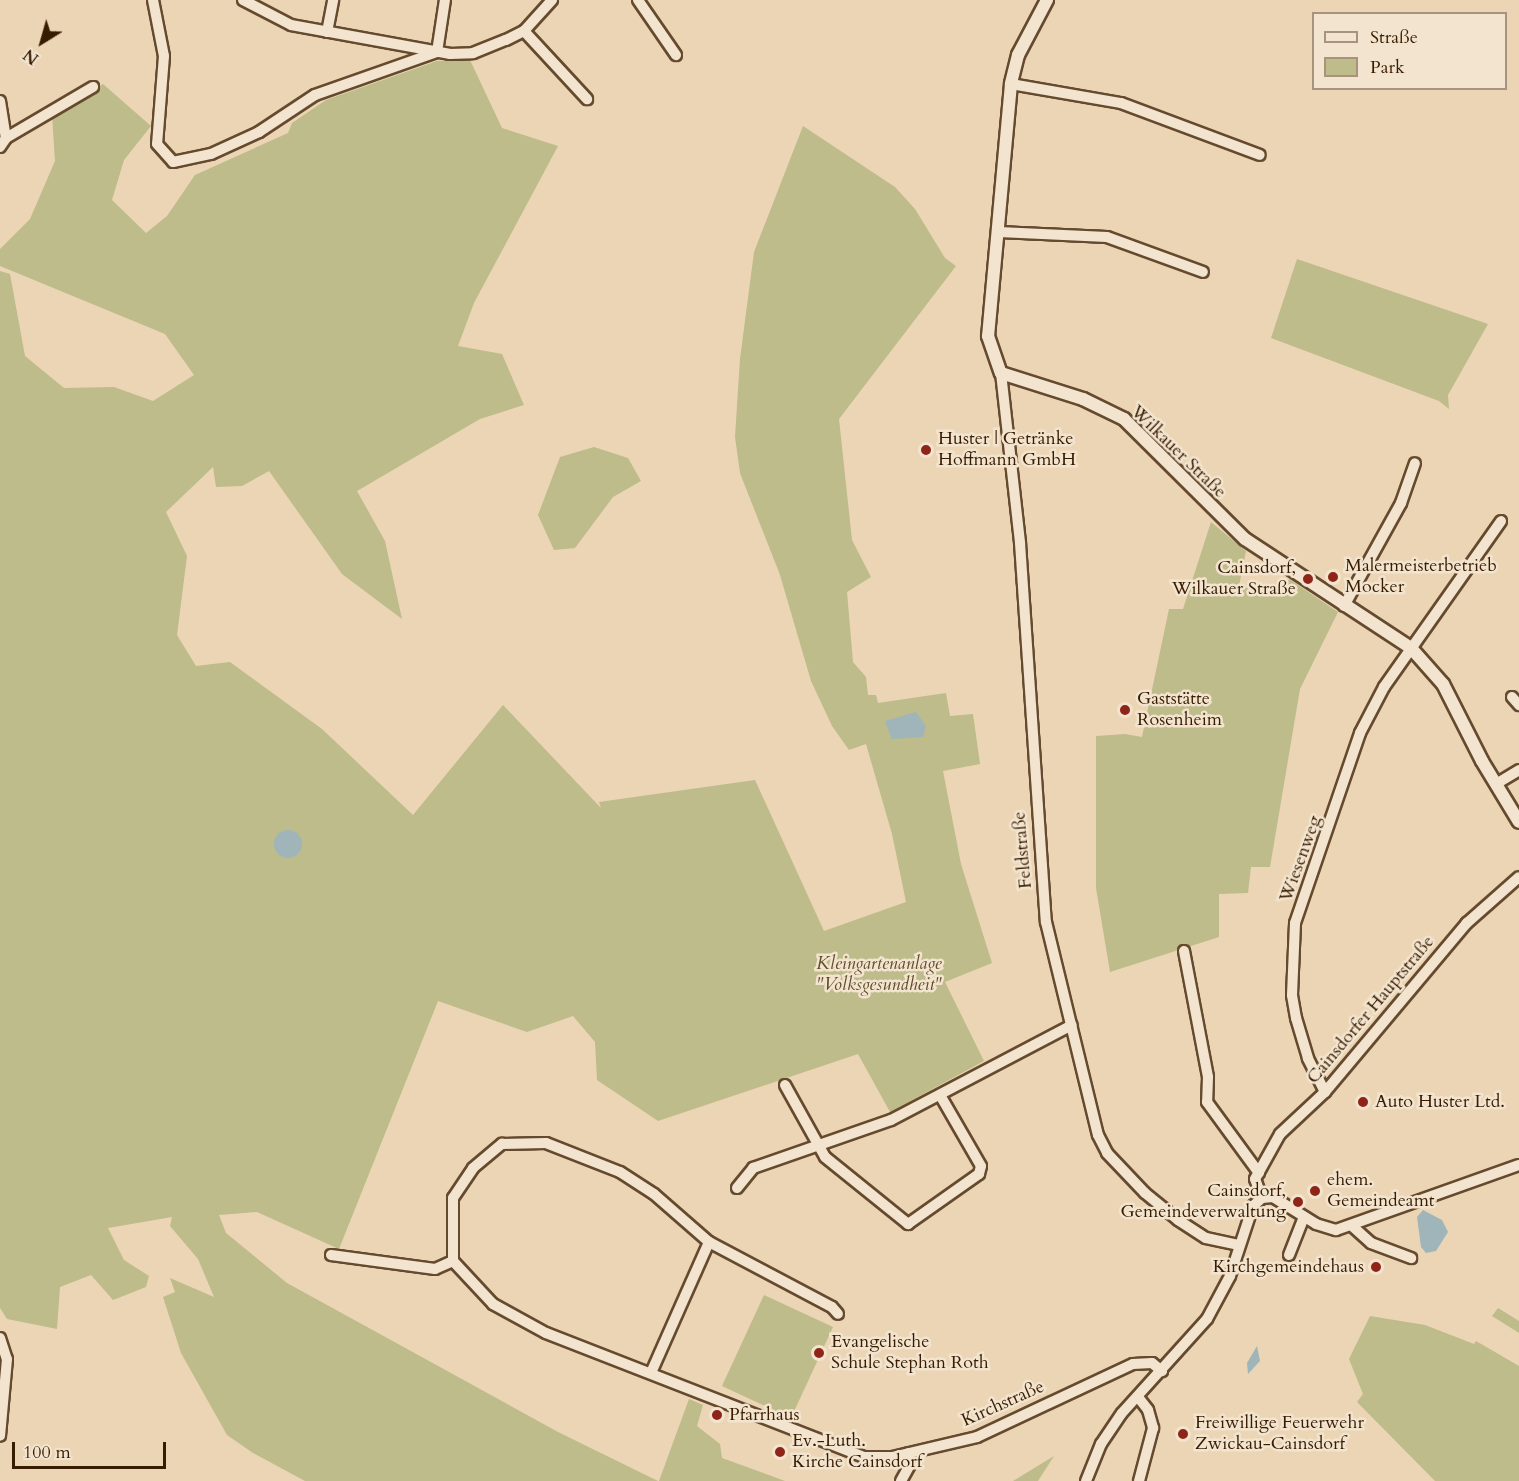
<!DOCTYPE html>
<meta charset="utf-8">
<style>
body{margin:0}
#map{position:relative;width:1519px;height:1481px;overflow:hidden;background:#ebd5b5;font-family:Cardo,serif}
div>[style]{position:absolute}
.green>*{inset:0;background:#bdbc8a}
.water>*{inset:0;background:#9fb5ba}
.round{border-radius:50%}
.roads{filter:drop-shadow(2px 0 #654a2e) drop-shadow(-2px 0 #654a2e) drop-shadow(0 2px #654a2e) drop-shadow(0 -2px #654a2e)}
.minor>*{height:10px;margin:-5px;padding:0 5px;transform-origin:5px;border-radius:5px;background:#f2e4cf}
.tertiary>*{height:12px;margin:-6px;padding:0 6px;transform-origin:6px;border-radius:6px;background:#f2e4cf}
.dots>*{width:16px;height:16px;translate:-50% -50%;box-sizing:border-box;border:3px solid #f2e4cf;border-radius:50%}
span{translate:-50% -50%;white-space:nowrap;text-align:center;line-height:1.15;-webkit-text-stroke:5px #f2e4cf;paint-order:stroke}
.poi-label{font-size:18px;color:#381c01}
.left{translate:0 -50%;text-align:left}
.right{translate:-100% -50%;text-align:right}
.street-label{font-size:18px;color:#381c01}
.park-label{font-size:18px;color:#604c2a;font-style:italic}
.legend{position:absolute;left:1312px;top:12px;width:195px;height:78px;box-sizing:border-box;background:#f2e4cf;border:2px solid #a8947d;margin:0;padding:8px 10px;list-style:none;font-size:18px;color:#381c01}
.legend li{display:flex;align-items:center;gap:12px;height:30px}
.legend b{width:30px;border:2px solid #a8947d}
.north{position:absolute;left:12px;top:12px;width:60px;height:60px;-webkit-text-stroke:4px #f2e4cf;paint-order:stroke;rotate:217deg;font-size:16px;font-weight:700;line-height:24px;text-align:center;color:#381c01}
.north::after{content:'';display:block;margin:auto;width:21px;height:27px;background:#381c01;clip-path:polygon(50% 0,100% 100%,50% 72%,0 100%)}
.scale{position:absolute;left:12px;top:1442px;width:154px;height:27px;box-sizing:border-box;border:3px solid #381c01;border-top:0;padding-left:8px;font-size:18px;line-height:21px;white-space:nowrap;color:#381c01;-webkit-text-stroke:4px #f2e4cf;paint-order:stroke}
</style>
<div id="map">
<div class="green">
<div style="clip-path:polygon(470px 60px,502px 128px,558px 146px,474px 303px,458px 346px,502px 354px,524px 405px,480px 419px,357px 491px,385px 541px,402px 619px,342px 574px,269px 471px,242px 486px,216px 487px,213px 467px,166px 512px,187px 556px,177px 635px,196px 666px,230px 662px,322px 729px,413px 815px,503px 705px,601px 808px,599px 802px,755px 780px,824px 931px,906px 902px,892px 834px,866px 744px,849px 750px,832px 726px,811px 681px,780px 575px,740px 473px,735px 437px,740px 359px,754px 252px,803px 126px,895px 187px,915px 209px,945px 258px,956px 266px,839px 419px,852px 540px,871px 577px,847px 592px,853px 662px,866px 677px,868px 695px,876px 695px,878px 703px,946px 693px,950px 716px,973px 714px,980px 764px,943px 771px,961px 864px,992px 963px,945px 982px,984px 1061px,890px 1112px,858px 1054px,658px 1121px,597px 1080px,595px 1042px,573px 1016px,527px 1032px,438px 1001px,339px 1249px,257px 1212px,219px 1215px,226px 1233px,287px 1283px,558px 1432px,658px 1481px,305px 1481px,253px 1453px,227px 1435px,181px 1353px,163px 1297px,175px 1292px,170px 1278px,214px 1297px,198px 1259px,170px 1226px,172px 1217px,108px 1228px,124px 1260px,149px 1276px,146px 1287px,113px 1300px,91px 1275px,60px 1287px,57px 1329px,7px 1319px,0 1308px,0 271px,10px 274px,25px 356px,64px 388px,114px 387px,153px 401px,194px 375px,165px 334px,0 266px,0 249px,30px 219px,55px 161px,52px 115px,103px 84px,151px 126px,124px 160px,112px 200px,146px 233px,167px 216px,195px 175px,288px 133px,292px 123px,326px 100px,437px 61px)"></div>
<div style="clip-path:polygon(1297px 259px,1488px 324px,1448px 395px,1449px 409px,1439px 401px,1271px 338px)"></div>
<div style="clip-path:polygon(594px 447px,628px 458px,641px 481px,613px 497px,575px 548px,554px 550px,538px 515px,560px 457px)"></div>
<div style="clip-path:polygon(1211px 522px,1246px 551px,1239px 586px,1282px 596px,1289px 579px,1338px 612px,1300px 689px,1270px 867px,1251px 867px,1248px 893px,1219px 894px,1219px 937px,1110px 972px,1096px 888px,1096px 736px,1125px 734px,1142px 737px,1169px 609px,1183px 609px)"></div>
<div style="clip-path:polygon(764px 1295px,833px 1327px,791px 1418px,722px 1386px)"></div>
<div style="clip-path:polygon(1498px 1308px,1519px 1321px,1519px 1333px,1492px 1316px)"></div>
<div style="clip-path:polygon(1370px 1316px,1425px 1325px,1474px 1344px,1476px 1341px,1519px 1366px,1519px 1481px,1435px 1481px,1357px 1402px,1363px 1394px,1349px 1359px)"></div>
<div style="clip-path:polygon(689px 1399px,703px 1405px,697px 1426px,720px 1444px,722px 1458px,785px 1481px,659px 1481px)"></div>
<div style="clip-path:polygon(1054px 1456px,1038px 1481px,1013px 1481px)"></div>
</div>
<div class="water">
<div style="clip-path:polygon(916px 712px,926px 726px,923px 737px,892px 739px,885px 721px)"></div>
<div class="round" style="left:274px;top:830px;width:28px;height:28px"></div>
<div style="clip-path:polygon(1423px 1210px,1442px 1220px,1448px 1232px,1436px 1251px,1426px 1253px,1421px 1247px,1417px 1217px)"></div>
<div style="clip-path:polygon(1257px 1346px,1260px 1361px,1248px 1374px,1247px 1363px)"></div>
</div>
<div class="roads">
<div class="minor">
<div style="left:153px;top:0;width:57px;rotate:78.9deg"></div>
<div style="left:164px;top:56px;width:88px;rotate:94.5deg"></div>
<div style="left:157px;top:144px;width:24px;rotate:48deg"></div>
<div style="left:173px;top:162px;width:39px;rotate:-12deg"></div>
<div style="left:211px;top:154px;width:53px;rotate:-24.6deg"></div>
<div style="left:259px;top:132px;width:67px;rotate:-33.5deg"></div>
<div style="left:315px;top:95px;width:129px;rotate:-19.4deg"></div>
<div style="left:243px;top:0;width:54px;rotate:27.5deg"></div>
<div style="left:291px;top:25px;width:162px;rotate:10.3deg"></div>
<div style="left:450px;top:54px;width:23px;rotate:-2deg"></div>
<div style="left:473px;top:53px;width:35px;rotate:-22deg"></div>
<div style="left:506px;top:40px;width:20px;rotate:-27deg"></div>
<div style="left:524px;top:31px;width:42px;rotate:-47.9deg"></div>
<div style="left:638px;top:0;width:67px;rotate:55.4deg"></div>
<div style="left:524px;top:31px;width:93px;rotate:47.2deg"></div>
<div style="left:327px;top:32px;width:33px;rotate:-79deg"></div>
<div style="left:437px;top:52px;width:53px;rotate:-81.3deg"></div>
<div style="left:1011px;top:84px;width:112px;rotate:9.8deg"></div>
<div style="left:1121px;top:103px;width:148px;rotate:20.5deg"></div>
<div style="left:0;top:101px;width:37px;rotate:81deg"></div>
<div style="left:0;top:147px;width:11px;rotate:-56deg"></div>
<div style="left:6px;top:138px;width:101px;rotate:-30.4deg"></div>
<div style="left:999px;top:232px;width:108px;rotate:2.7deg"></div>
<div style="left:1107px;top:237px;width:102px;rotate:20deg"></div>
<div style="left:1001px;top:373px;width:171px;rotate:83.6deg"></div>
<div style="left:1020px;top:543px;width:380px;rotate:86.1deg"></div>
<div style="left:1046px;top:922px;width:219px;rotate:76.3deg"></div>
<div style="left:1098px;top:1135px;width:20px;rotate:63deg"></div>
<div style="left:1107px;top:1153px;width:55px;rotate:46.5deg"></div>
<div style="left:1145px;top:1193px;width:43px;rotate:39.3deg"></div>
<div style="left:1178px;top:1220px;width:33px;rotate:33deg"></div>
<div style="left:1206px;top:1238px;width:34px;rotate:12deg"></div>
<div style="left:1344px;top:606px;width:118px;rotate:-61deg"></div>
<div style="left:1401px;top:503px;width:42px;rotate:-70.7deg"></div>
<div style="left:1512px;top:697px;width:11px;rotate:49deg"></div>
<div style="left:1496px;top:784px;width:27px;rotate:-31deg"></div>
<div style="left:1184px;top:951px;width:128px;rotate:79.2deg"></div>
<div style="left:1208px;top:1077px;width:25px;rotate:92deg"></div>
<div style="left:1207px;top:1102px;width:88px;rotate:53.8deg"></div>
<div style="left:785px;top:1085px;width:82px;rotate:60.9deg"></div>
<div style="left:825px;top:1157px;width:107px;rotate:38.9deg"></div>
<div style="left:908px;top:1224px;width:87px;rotate:-35.2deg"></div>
<div style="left:979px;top:1174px;width:8px;rotate:-76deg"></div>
<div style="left:981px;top:1166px;width:82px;rotate:-120deg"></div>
<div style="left:1325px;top:1092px;width:38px;rotate:-117deg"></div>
<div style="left:1308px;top:1058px;width:42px;rotate:-106.7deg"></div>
<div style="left:1296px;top:1018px;width:23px;rotate:-100deg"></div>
<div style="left:1292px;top:995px;width:72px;rotate:-87.6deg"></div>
<div style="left:1295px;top:923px;width:201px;rotate:-71.1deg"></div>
<div style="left:1360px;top:733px;width:52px;rotate:-62.4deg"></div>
<div style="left:1384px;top:687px;width:203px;rotate:-54.8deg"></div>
<div style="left:737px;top:1188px;width:26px;rotate:-51deg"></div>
<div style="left:753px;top:1168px;width:146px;rotate:-19.2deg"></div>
<div style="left:891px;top:1120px;width:204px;rotate:-27.7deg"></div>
<div style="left:1262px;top:1198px;width:20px;rotate:-110deg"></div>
<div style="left:1255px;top:1179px;width:51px;rotate:-60.9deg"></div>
<div style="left:1280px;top:1134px;width:62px;rotate:-43deg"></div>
<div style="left:1325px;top:1092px;width:221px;rotate:-50deg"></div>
<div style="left:1467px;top:923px;width:69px;rotate:-41.5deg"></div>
<div style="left:1262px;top:1198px;width:11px;rotate:-5deg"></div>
<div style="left:1273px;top:1197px;width:51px;rotate:32.1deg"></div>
<div style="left:1316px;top:1224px;width:21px;rotate:17deg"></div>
<div style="left:1336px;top:1230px;width:194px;rotate:-19.6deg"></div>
<div style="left:1351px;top:1225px;width:27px;rotate:42deg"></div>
<div style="left:1371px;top:1243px;width:43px;rotate:20.6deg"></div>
<div style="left:709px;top:1242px;width:139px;rotate:27.9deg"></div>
<div style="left:832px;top:1307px;width:9px;rotate:49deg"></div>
<div style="left:331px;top:1255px;width:105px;rotate:7.7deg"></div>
<div style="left:435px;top:1269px;width:20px;rotate:-24deg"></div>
<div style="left:453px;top:1261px;width:59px;rotate:47.1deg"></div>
<div style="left:493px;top:1304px;width:60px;rotate:28.7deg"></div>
<div style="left:546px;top:1333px;width:341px;rotate:21.3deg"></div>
<div style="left:864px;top:1457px;width:28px"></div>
<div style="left:892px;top:1457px;width:87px;rotate:-13.2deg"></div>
<div style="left:977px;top:1437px;width:172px;rotate:-25.1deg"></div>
<div style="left:1133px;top:1364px;width:19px;rotate:-3deg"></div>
<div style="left:1152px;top:1363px;width:13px;rotate:39deg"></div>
<div style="left:1289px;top:1255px;width:41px;rotate:-68.5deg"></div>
<div style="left:453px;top:1261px;width:63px;rotate:-90deg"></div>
<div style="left:453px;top:1198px;width:36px;rotate:-56deg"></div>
<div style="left:473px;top:1168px;width:38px;rotate:-40deg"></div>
<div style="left:502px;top:1144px;width:44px;rotate:-1.3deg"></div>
<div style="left:546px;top:1143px;width:79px;rotate:21.4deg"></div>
<div style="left:620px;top:1172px;width:40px;rotate:32.9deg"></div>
<div style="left:654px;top:1194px;width:73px;rotate:41.1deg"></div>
<div style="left:709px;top:1242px;width:143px;rotate:113.9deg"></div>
<div style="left:0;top:1338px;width:22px;rotate:72deg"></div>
<div style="left:7px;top:1359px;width:77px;rotate:95.2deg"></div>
<div style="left:1138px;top:1397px;width:16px;rotate:52deg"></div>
<div style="left:1148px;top:1410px;width:19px;rotate:74deg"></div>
<div style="left:1153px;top:1428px;width:55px;rotate:104.8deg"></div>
<div style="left:901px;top:1481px;width:18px;rotate:-61deg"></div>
<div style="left:910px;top:1465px;width:12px;rotate:-95deg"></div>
<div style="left:1086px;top:1481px;width:40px;rotate:-68deg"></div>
<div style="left:1101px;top:1444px;width:37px;rotate:-56deg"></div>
<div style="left:1122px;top:1413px;width:127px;rotate:-47.9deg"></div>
<div style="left:1207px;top:1319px;width:49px;rotate:-61.9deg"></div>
<div style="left:1230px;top:1276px;width:74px;rotate:-71.8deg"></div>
<div style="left:1253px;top:1206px;width:12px;rotate:-42deg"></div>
</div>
<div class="tertiary">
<div style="left:1047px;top:0;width:62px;rotate:117.8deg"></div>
<div style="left:1018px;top:55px;width:30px;rotate:104deg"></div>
<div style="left:1011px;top:84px;width:253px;rotate:95.2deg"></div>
<div style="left:988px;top:336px;width:39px;rotate:71deg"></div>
<div style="left:1001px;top:373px;width:86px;rotate:17.6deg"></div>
<div style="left:1083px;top:399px;width:46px;rotate:26deg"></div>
<div style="left:1124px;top:419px;width:170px;rotate:44.8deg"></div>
<div style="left:1245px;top:539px;width:199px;rotate:33.3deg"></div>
<div style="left:1411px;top:648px;width:48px;rotate:48.4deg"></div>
<div style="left:1443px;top:684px;width:86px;rotate:63.1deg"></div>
<div style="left:1482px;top:761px;width:71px;rotate:58.8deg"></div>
</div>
</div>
<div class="dots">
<div style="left:926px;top:450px;background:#8f2418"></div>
<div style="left:1333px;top:577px;background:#8f2418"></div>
<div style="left:1308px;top:579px;background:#8f2418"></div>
<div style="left:1125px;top:710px;background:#8f2418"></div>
<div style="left:1363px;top:1102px;background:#8f2418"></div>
<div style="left:1315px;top:1191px;background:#8f2418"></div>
<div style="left:1298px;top:1202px;background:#8f2418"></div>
<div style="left:1376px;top:1267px;background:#8f2418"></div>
<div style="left:819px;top:1353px;background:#8f2418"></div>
<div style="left:717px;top:1415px;background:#8f2418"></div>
<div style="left:1183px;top:1434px;background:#8f2418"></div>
<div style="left:780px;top:1452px;background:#8f2418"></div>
</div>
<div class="poi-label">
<span class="left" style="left:938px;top:450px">Huster | Getränke<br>Hoffmann GmbH</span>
<span class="left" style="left:1345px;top:577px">Malermeisterbetrieb<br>Mocker</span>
<span class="right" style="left:1296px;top:579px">Cainsdorf,<br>Wilkauer Straße</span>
<span class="left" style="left:1137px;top:710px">Gaststätte<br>Rosenheim</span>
<span class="left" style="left:1375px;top:1102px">Auto Huster Ltd.</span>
<span class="left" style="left:1327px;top:1191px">ehem.<br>Gemeindeamt</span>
<span class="right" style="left:1286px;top:1202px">Cainsdorf,<br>Gemeindeverwaltung</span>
<span class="right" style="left:1364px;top:1267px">Kirchgemeindehaus</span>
<span class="left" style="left:831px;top:1353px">Evangelische<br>Schule Stephan Roth</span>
<span class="left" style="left:729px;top:1415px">Pfarrhaus</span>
<span class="left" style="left:1195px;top:1434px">Freiwillige Feuerwehr<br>Zwickau-Cainsdorf</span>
<span class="left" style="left:792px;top:1452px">Ev.-Luth.<br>Kirche Cainsdorf</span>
</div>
<div class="street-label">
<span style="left:1178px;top:452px;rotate:44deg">Wilkauer Straße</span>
<span style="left:1023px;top:850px;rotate:-95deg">Feldstraße</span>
<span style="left:1301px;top:859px;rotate:-70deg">Wiesenweg</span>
<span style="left:1371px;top:1010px;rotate:-50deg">Cainsdorfer Hauptstraße</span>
<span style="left:1003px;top:1404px;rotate:-24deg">Kirchstraße</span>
</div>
<div class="park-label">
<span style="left:879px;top:975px">Kleingartenanlage<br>"Volksgesundheit"</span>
</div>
<ul class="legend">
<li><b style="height:8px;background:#f2e4cf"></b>Straße</li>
<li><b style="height:16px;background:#bdbc8a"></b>Park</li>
</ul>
<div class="north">N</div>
<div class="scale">100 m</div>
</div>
